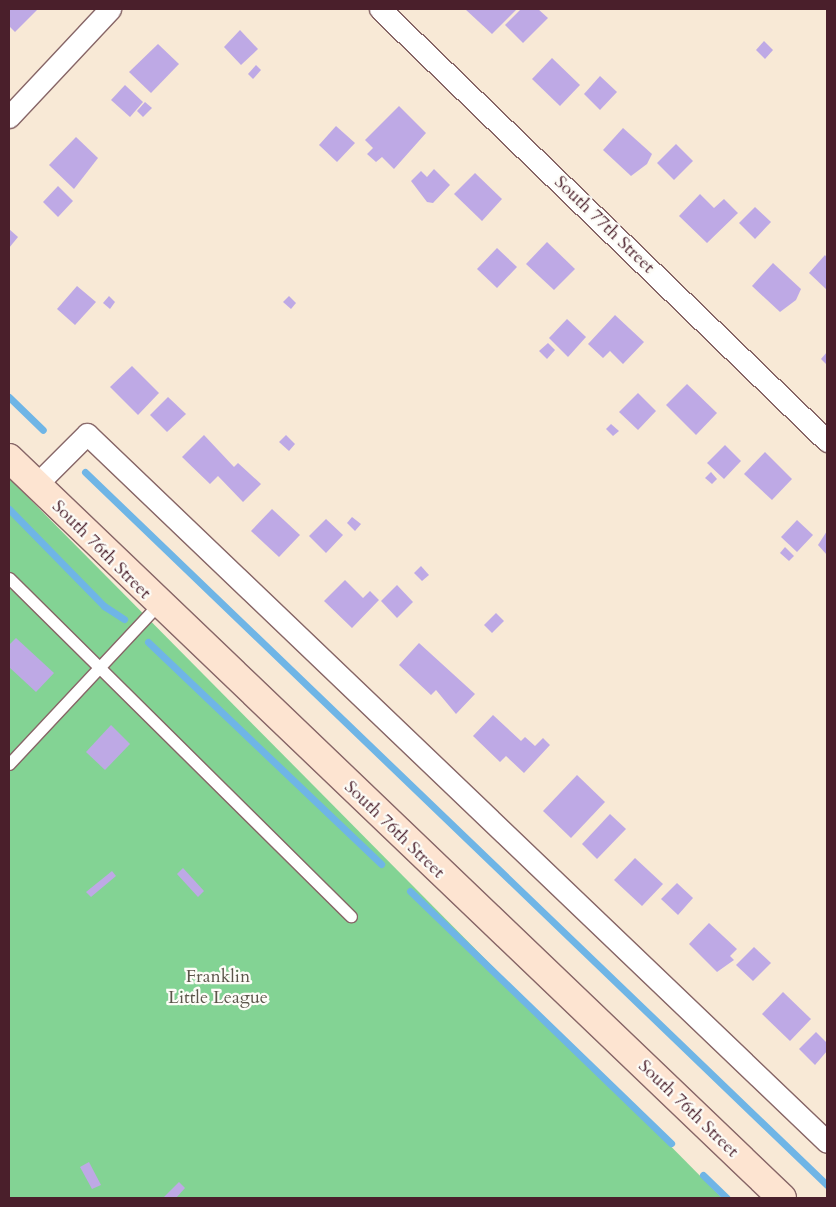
<!DOCTYPE html>
<style>
body{margin:0}
#map{position:relative;width:836px;height:1207px;overflow:hidden;background:#f8e9d6;font-family:Cardo,serif}
div>[style]{position:absolute}
.green>*{inset:0;background:#83d394}
.stream>*{height:7px;margin:-3.5px;padding:0 3.5px;transform-origin:3.5px;border-radius:3.5px;background:#6fb5e6}
.building>*{inset:0;background:#bea9e5}
.roads{filter:drop-shadow(1px 0 #876667) drop-shadow(-1px 0 #876667) drop-shadow(0 1px #876667) drop-shadow(0 -1px #876667)}
.service>*{height:11px;margin:-5.5px;padding:0 5.5px;transform-origin:5.5px;border-radius:5.5px;background:#fff}
.minor>*{height:21px;margin:-10.5px;padding:0 10.5px;transform-origin:10.5px;border-radius:10.5px;background:#fff}
.secondary>*{height:28px;margin:-14px;padding:0 14px;transform-origin:14px;border-radius:14px;background:#fde4d1}
span{translate:-50% -50%;white-space:nowrap;text-align:center;line-height:1.15;-webkit-text-stroke:4.5px #fdfcf7;paint-order:stroke}
.street-label{font-size:18px;color:#4a1f2b}
.park-label{font-size:18px;color:#5b554a}
.frame{position:absolute;inset:0;border:10px solid #4a1f2b;pointer-events:none}
</style>
<div id="map">
<div class="green">
<div style="clip-path:polygon(9px 478px,722px 1198px,9px 1198px)"></div>
</div>
<div class="stream">
<div style="left:9px;top:397px;width:47px;rotate:44.1deg"></div>
<div style="left:85px;top:472px;width:1029px;rotate:43.86deg"></div>
<div style="left:9px;top:509px;width:136px;rotate:45.6deg"></div>
<div style="left:104px;top:606px;width:24px;rotate:33deg"></div>
<div style="left:148px;top:642px;width:322px;rotate:43.6deg"></div>
<div style="left:410px;top:891px;width:363px;rotate:44deg"></div>
<div style="left:703px;top:1175px;width:33px;rotate:44deg"></div>
</div>
<div class="building">
<div style="clip-path:polygon(9px 9px,38px 9px,15px 32px,9px 26px)"></div>
<div style="clip-path:polygon(465px 9px,517px 9px,492px 34px)"></div>
<div style="clip-path:polygon(521px 9px,538px 9px,548px 18px,523px 43px,505px 25px)"></div>
<div style="clip-path:polygon(240px 30px,258px 49px,241px 65px,224px 47px)"></div>
<div style="clip-path:polygon(764px 41px,773px 50px,765px 59px,756px 50px)"></div>
<div style="clip-path:polygon(158px 44px,179px 64px,151px 93px,129px 72px)"></div>
<div style="clip-path:polygon(552px 58px,580px 85px,560px 106px,532px 79px)"></div>
<div style="clip-path:polygon(256px 65px,261px 70px,253px 79px,248px 74px)"></div>
<div style="clip-path:polygon(600px 76px,617px 92px,600px 110px,584px 94px)"></div>
<div style="clip-path:polygon(125px 85px,143px 102px,130px 117px,111px 100px)"></div>
<div style="clip-path:polygon(145px 102px,152px 108px,143px 117px,137px 111px)"></div>
<div style="clip-path:polygon(399px 106px,426px 133px,394px 169px,382px 157px,376px 162px,367px 154px,373px 148px,365px 140px)"></div>
<div style="clip-path:polygon(336px 126px,355px 143px,337px 162px,319px 145px)"></div>
<div style="clip-path:polygon(623px 128px,652px 154px,647px 164px,631px 176px,603px 150px)"></div>
<div style="clip-path:polygon(76px 137px,98px 158px,74px 189px,49px 165px)"></div>
<div style="clip-path:polygon(676px 144px,693px 161px,674px 180px,657px 163px)"></div>
<div style="clip-path:polygon(434px 169px,450px 185px,433px 203px,427px 202px,411px 181px,421px 171px,427px 177px)"></div>
<div style="clip-path:polygon(475px 173px,502px 199px,482px 221px,454px 194px)"></div>
<div style="clip-path:polygon(58px 186px,73px 201px,58px 217px,43px 202px)"></div>
<div style="clip-path:polygon(700px 194px,714px 208px,724px 199px,738px 213px,707px 243px,679px 216px)"></div>
<div style="clip-path:polygon(755px 207px,771px 222px,755px 239px,739px 223px)"></div>
<div style="clip-path:polygon(9px 229px,18px 237px,9px 248px)"></div>
<div style="clip-path:polygon(547px 242px,575px 269px,554px 290px,526px 264px)"></div>
<div style="clip-path:polygon(497px 248px,517px 267px,497px 288px,477px 269px)"></div>
<div style="clip-path:polygon(825px 255px,827px 258px,827px 290px,809px 273px)"></div>
<div style="clip-path:polygon(773px 263px,801px 289px,796px 300px,780px 312px,752px 286px)"></div>
<div style="clip-path:polygon(77px 286px,96px 302px,75px 325px,57px 309px)"></div>
<div style="clip-path:polygon(109px 296px,115px 302px,110px 309px,103px 303px)"></div>
<div style="clip-path:polygon(289px 296px,296px 303px,291px 309px,283px 302px)"></div>
<div style="clip-path:polygon(615px 315px,644px 342px,623px 364px,610px 351px,603px 358px,588px 344px)"></div>
<div style="clip-path:polygon(567px 319px,586px 337px,568px 357px,549px 338px)"></div>
<div style="clip-path:polygon(548px 343px,555px 350px,547px 359px,539px 351px)"></div>
<div style="clip-path:polygon(827px 352px,827px 365px,821px 359px)"></div>
<div style="clip-path:polygon(132px 366px,159px 393px,138px 415px,110px 387px)"></div>
<div style="clip-path:polygon(687px 384px,717px 413px,696px 435px,666px 405px)"></div>
<div style="clip-path:polygon(638px 393px,656px 411px,638px 430px,619px 412px)"></div>
<div style="clip-path:polygon(168px 397px,186px 414px,167px 432px,150px 415px)"></div>
<div style="clip-path:polygon(611px 424px,619px 431px,613px 436px,606px 429px)"></div>
<div style="clip-path:polygon(204px 435px,234px 467px,238px 463px,261px 484px,243px 502px,218px 476px,210px 484px,182px 457px)"></div>
<div style="clip-path:polygon(286px 435px,295px 444px,289px 451px,279px 442px)"></div>
<div style="clip-path:polygon(725px 445px,741px 461px,724px 479px,707px 463px)"></div>
<div style="clip-path:polygon(765px 452px,792px 479px,772px 500px,744px 474px)"></div>
<div style="clip-path:polygon(711px 472px,717px 479px,712px 484px,705px 478px)"></div>
<div style="clip-path:polygon(272px 509px,300px 535px,279px 557px,251px 531px)"></div>
<div style="clip-path:polygon(352px 517px,361px 524px,355px 531px,347px 523px)"></div>
<div style="clip-path:polygon(326px 519px,343px 535px,326px 553px,309px 536px)"></div>
<div style="clip-path:polygon(797px 520px,813px 535px,797px 552px,781px 537px)"></div>
<div style="clip-path:polygon(827px 531px,827px 555px,818px 545px)"></div>
<div style="clip-path:polygon(785px 547px,794px 556px,789px 561px,780px 553px)"></div>
<div style="clip-path:polygon(421px 566px,429px 575px,422px 581px,414px 573px)"></div>
<div style="clip-path:polygon(345px 580px,363px 598px,370px 591px,379px 600px,352px 628px,324px 601px)"></div>
<div style="clip-path:polygon(397px 585px,413px 602px,397px 618px,381px 601px)"></div>
<div style="clip-path:polygon(496px 613px,504px 621px,492px 633px,484px 625px)"></div>
<div style="clip-path:polygon(16px 638px,54px 673px,36px 692px,9px 667px,9px 645px)"></div>
<div style="clip-path:polygon(419px 643px,475px 694px,456px 714px,436px 690px,431px 695px,399px 665px)"></div>
<div style="clip-path:polygon(493px 715px,521px 741px,525px 737px,535px 746px,543px 738px,550px 745px,524px 773px,506px 756px,500px 762px,473px 736px)"></div>
<div style="clip-path:polygon(111px 725px,130px 744px,105px 770px,86px 752px)"></div>
<div style="clip-path:polygon(577px 775px,605px 802px,571px 838px,543px 811px)"></div>
<div style="clip-path:polygon(610px 814px,626px 829px,597px 859px,582px 844px)"></div>
<div style="clip-path:polygon(635px 858px,663px 884px,642px 906px,614px 880px)"></div>
<div style="clip-path:polygon(183px 868px,204px 891px,198px 897px,177px 874px)"></div>
<div style="clip-path:polygon(112px 871px,116px 876px,91px 897px,86px 892px)"></div>
<div style="clip-path:polygon(677px 883px,693px 898px,678px 915px,661px 899px)"></div>
<div style="clip-path:polygon(709px 923px,737px 949px,730px 956px,734px 960px,717px 972px,689px 944px)"></div>
<div style="clip-path:polygon(754px 947px,771px 963px,753px 981px,736px 965px)"></div>
<div style="clip-path:polygon(783px 992px,811px 1019px,790px 1041px,762px 1014px)"></div>
<div style="clip-path:polygon(816px 1032px,827px 1043px,827px 1051px,815px 1065px,799px 1049px)"></div>
<div style="clip-path:polygon(89px 1162px,101px 1185px,92px 1189px,80px 1167px)"></div>
<div style="clip-path:polygon(179px 1182px,185px 1188px,176px 1198px,163px 1198px)"></div>
</div>
<div class="roads">
<div class="service">
<div style="left:9px;top:578px;width:481px;rotate:44.7deg"></div>
<div style="left:9px;top:764px;width:218px;rotate:-46.9deg"></div>
</div>
<div class="minor">
<div style="left:380px;top:9px;width:622px;rotate:44.02deg"></div>
<div style="left:9px;top:117px;width:148px;rotate:-46.9deg"></div>
<div style="left:36px;top:485px;width:72px;rotate:-45deg"></div>
<div style="left:87px;top:434px;width:1024px;rotate:43.73deg"></div>
</div>
<div class="secondary">
<div style="left:9px;top:458px;width:1070px;rotate:43.75deg"></div>
</div>
</div>
<div class="street-label">
<span style="left:604px;top:225px;rotate:44deg">South 77th Street</span>
<span style="left:101px;top:550px;rotate:45deg">South 76th Street</span>
<span style="left:394px;top:830px;rotate:44deg">South 76th Street</span>
<span style="left:688px;top:1109px;rotate:44deg">South 76th Street</span>
</div>
<div class="park-label">
<span style="left:218px;top:988px">Franklin<br>Little League</span>
</div>
<div class="frame"></div>
</div>
